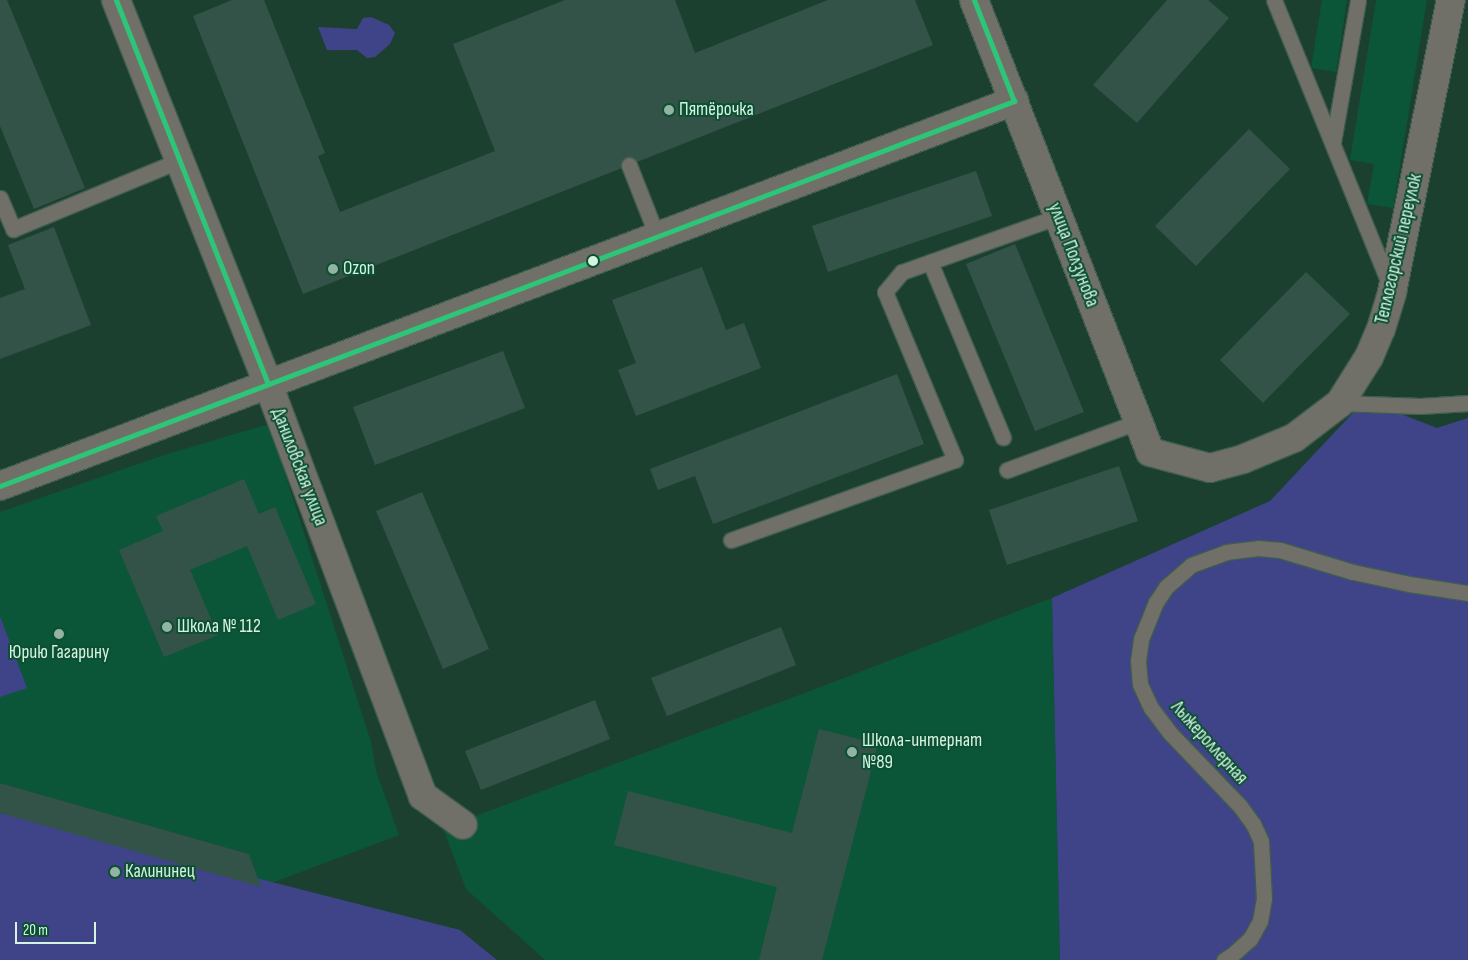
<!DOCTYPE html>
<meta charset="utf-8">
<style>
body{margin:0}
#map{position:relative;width:1468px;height:960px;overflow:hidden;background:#1b4030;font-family:"Sofia Sans Condensed",sans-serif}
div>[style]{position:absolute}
.built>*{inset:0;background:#0b5638}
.green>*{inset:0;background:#3f4488}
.building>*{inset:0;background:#335349}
.roads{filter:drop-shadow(1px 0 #405d4f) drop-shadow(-1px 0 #405d4f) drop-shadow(0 1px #405d4f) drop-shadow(0 -1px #405d4f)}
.service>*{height:15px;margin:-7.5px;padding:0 7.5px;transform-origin:7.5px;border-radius:7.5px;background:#717068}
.minor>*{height:28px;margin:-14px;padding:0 14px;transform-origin:14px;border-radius:14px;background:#717068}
.bus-1>*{height:5px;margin:-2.5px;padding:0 2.5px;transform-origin:2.5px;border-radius:2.5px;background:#2dc577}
.dots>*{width:14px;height:14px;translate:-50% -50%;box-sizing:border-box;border:2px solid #0c4f33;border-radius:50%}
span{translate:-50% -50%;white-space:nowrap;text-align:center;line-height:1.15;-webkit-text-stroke:4px #0c4f33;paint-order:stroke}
.poi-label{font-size:19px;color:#d5f3e1}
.left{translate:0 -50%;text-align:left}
.street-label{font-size:19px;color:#d5f3e1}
.scale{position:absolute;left:15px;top:922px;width:81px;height:22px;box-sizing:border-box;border:2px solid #d5f3e1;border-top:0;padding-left:6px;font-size:15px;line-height:18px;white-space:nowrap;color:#d5f3e1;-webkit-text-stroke:4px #0c4f33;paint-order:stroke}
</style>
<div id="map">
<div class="built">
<div style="clip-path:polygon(1322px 0,1347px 0,1336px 72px,1311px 68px)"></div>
<div style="clip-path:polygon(1376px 0,1427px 0,1393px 208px,1367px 204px,1374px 164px,1350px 160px)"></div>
<div style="clip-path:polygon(269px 424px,371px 742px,376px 771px,399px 835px,261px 887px,249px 854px,0 783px,0 512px,161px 456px)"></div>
<div style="clip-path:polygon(1052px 598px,1060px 960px,545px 960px,466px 889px,444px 831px,463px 825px,478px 815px,818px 688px)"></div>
</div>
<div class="green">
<div style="clip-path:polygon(371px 17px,389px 25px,395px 33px,390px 44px,375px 57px,367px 58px,357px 50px,327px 50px,318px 27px,357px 29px,363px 18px)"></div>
<div style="clip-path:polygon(1365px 400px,1437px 428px,1468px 418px,1468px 960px,1060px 960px,1052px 598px,1270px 501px)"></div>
<div style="clip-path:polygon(0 616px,27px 688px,0 697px)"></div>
<div style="clip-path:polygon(0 813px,460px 930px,497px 960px,0 960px)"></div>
</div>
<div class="building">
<div style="clip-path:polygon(0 0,7px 0,85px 188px,34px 209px,0 126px)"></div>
<div style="clip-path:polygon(232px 0,264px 0,325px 153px,318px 156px,340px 212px,495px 151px,453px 44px,565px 0,675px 0,695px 53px,828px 0,915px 0,933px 45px,303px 294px,193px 16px)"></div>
<div style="clip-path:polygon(1167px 0,1208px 0,1229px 18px,1137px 123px,1093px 85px)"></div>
<div style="clip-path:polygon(1249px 129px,1290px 169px,1196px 266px,1155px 226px)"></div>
<div style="clip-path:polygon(976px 171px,992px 216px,828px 272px,812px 226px)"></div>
<div style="clip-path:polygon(54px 227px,91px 325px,0 359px,0 298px,25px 289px,8px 245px)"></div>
<div style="clip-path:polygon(1015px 244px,1084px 412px,1035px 431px,966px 264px)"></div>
<div style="clip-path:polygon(702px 267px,726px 330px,744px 323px,761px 368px,636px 416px,618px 370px,636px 363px,612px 300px)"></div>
<div style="clip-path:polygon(1306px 272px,1350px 314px,1263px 403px,1220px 360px)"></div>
<div style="clip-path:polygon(503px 351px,525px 408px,375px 465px,353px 407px)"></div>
<div style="clip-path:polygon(897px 374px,924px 444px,713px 524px,695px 476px,658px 490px,650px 469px)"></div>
<div style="clip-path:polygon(1119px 466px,1138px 521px,1007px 565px,989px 510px)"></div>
<div style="clip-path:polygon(244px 479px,259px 514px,275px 507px,316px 604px,278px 620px,247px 546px,190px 570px,218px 635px,164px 657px,119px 550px,163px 531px,156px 516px)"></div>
<div style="clip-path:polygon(422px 492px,489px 649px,443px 669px,376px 511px)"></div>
<div style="clip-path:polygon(781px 627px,796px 665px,667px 716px,651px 678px)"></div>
<div style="clip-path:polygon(595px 700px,610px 739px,481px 790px,465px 751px)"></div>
<div style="clip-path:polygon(819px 729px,878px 744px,822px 960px,759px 960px,777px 887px,614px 845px,628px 791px,792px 833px)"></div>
<div style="clip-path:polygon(0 783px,249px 854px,261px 887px,0 813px)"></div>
</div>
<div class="roads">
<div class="service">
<div style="left:1274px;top:0;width:309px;rotate:67.9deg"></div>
<div style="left:1333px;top:142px;width:144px;rotate:-80deg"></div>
<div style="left:629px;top:165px;width:76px;rotate:68.5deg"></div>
<div style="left:0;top:198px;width:34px;rotate:67deg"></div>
<div style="left:13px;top:229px;width:181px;rotate:-22.4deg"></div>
<div style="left:930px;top:262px;width:190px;rotate:67.4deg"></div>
<div style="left:1340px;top:403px;width:80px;rotate:2.1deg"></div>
<div style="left:1420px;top:406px;width:48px;rotate:-3.6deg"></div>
<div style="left:1007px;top:470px;width:139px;rotate:-20.3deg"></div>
<div style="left:731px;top:540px;width:238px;rotate:-19.7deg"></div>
<div style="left:955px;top:460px;width:182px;rotate:-112.6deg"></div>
<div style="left:885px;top:292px;width:26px;rotate:-50deg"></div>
<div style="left:902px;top:272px;width:167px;rotate:-19.6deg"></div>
<div style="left:1224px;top:960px;width:9px;rotate:-32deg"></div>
<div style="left:1232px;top:955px;width:24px;rotate:-42deg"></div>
<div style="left:1250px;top:939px;width:21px;rotate:-61deg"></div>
<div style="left:1260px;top:921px;width:22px;rotate:-80deg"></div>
<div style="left:1264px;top:899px;width:58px;rotate:-93deg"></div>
<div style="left:1261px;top:841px;width:19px;rotate:-115deg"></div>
<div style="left:1253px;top:824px;width:22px;rotate:-126deg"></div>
<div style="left:1240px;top:806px;width:101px;rotate:-133.8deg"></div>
<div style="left:1170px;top:733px;width:31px;rotate:-127deg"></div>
<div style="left:1151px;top:708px;width:26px;rotate:-115deg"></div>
<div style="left:1140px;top:684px;width:23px;rotate:-95deg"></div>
<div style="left:1138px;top:661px;width:22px;rotate:-82deg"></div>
<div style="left:1141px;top:639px;width:40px;rotate:-68deg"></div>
<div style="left:1156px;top:602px;width:18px;rotate:-56deg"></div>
<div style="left:1166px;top:587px;width:33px;rotate:-41deg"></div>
<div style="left:1191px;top:565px;width:37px;rotate:-20deg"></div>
<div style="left:1226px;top:552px;width:32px;rotate:-7deg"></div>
<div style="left:1258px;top:548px;width:22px;rotate:5deg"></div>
<div style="left:1280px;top:550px;width:76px;rotate:16.8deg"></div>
<div style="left:1353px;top:572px;width:57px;rotate:12.1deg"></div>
<div style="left:1409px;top:584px;width:60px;rotate:8.7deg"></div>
</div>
<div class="minor">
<div style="left:116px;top:0;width:413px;rotate:68.4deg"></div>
<div style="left:268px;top:384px;width:440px;rotate:69.4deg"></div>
<div style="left:423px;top:796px;width:49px;rotate:35.9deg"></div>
<div style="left:974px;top:0;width:485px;rotate:68.7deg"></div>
<div style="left:1150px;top:452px;width:62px;rotate:14.9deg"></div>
<div style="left:1210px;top:468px;width:34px;rotate:-15deg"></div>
<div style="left:1243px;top:459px;width:55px;rotate:-22.4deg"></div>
<div style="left:1294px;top:438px;width:58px;rotate:-37.3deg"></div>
<div style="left:1340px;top:403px;width:54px;rotate:-57.8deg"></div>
<div style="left:1369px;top:357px;width:30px;rotate:-67deg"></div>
<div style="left:1381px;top:329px;width:39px;rotate:-73deg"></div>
<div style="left:1392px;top:292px;width:298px;rotate:-78.6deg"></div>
<div style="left:0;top:486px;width:1085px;rotate:-20.79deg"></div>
</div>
</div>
<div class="bus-1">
<div style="left:116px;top:0;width:413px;rotate:68.4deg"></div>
<div style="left:0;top:486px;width:1085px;rotate:-20.79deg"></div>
<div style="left:1014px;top:101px;width:109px;rotate:-111.6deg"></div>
</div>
<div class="dots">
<div style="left:669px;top:110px;background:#94b4a3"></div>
<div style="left:593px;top:261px;background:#d5f3e1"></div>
<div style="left:333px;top:269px;background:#94b4a3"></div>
<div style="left:167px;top:627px;background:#94b4a3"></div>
<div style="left:59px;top:634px;background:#94b4a3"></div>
<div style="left:852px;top:752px;background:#94b4a3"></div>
<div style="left:115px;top:872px;background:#94b4a3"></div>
</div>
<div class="poi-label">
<span class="left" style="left:679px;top:110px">Пятёрочка</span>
<span class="left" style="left:343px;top:269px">Ozon</span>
<span class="left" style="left:177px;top:627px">Школа № 112</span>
<span style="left:59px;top:653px">Юрию Гагарину</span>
<span class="left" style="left:862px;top:752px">Школа-интернат<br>№89</span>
<span class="left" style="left:125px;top:872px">Калининец</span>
</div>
<div class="street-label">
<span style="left:1399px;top:249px;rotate:-77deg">Теплогорский переулок</span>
<span style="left:1073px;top:255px;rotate:69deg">улица Ползунова</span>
<span style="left:299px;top:467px;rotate:69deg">Даниловская улица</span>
<span style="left:1209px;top:743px;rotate:48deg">Лыжероллерная</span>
</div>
<div class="scale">20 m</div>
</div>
